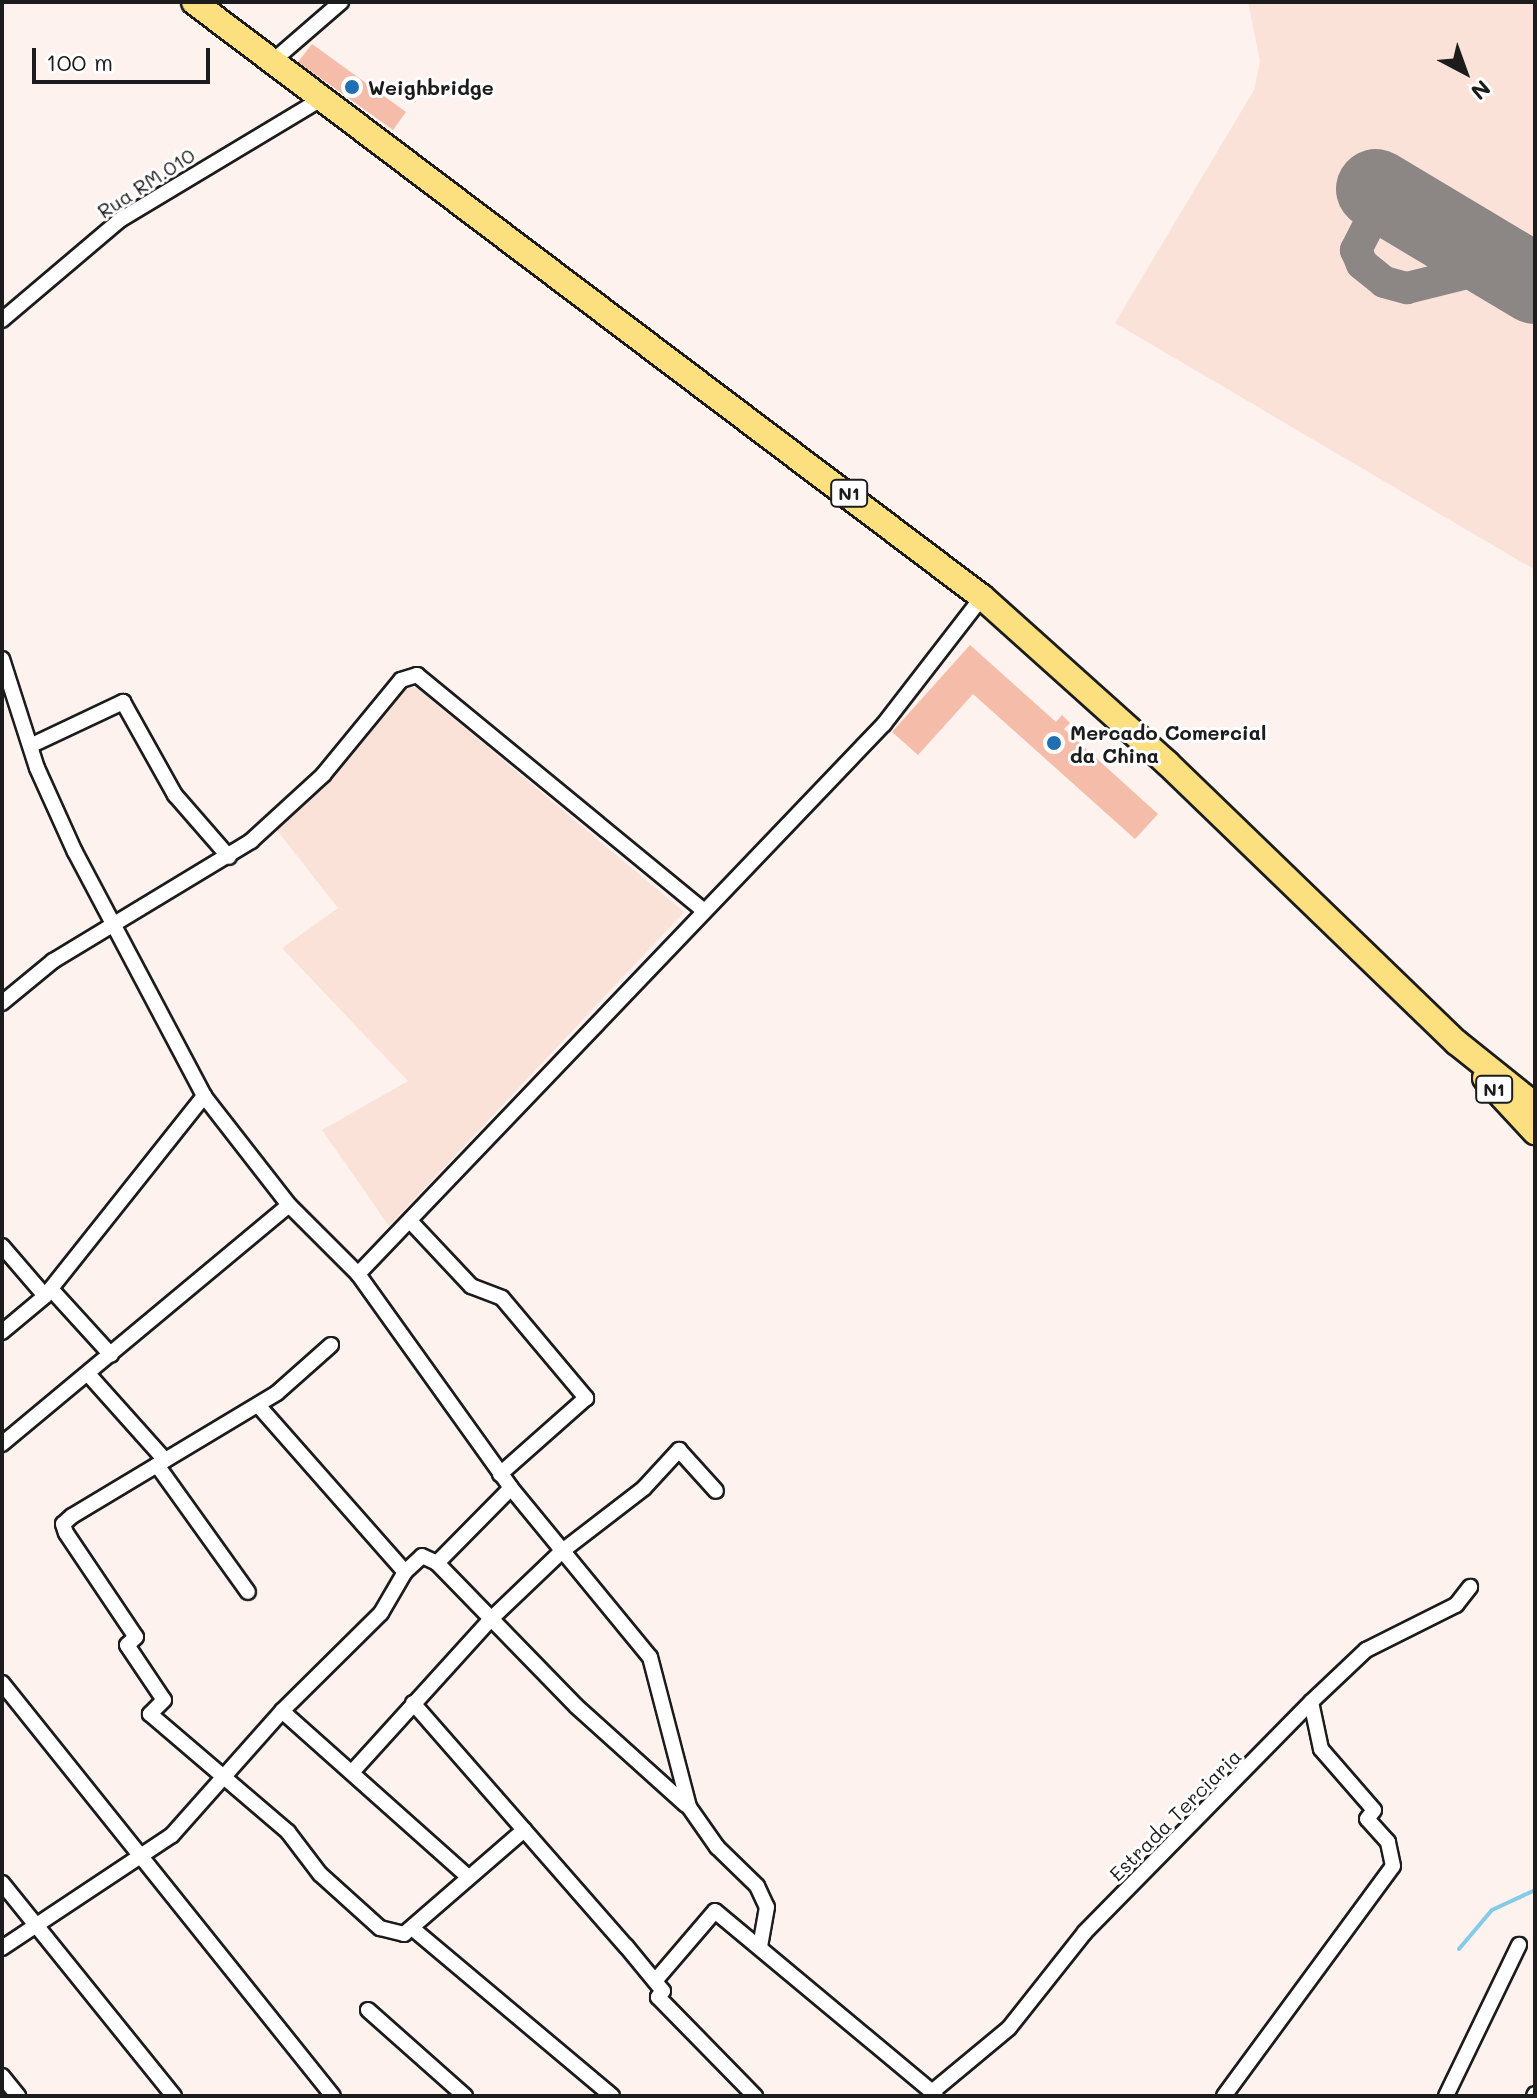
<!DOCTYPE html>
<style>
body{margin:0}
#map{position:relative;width:1537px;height:2098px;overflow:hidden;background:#fdf2ee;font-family:Mali,sans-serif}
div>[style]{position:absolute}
.built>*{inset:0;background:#fae2d9}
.stream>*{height:4px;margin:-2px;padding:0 2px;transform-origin:2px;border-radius:2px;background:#85cae6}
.taxiway>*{height:32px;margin:-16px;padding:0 16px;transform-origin:16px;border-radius:16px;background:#8c8785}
.runway>*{height:80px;margin:-40px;padding:0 40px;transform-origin:40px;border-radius:40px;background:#8c8785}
.building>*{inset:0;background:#f4bca9}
.roads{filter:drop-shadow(2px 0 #1c1c1c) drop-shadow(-2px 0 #1c1c1c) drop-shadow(0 2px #1c1c1c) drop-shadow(0 -2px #1c1c1c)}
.minor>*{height:14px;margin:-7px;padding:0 7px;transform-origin:7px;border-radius:7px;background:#fff}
.trunk>*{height:24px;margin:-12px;padding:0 12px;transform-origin:12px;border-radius:12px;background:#fce080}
.dots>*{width:22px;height:22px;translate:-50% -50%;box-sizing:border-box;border:4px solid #fff;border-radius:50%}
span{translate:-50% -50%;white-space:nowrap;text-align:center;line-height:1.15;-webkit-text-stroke:6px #fff;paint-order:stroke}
.shield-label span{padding:2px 6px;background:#fff;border:2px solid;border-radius:6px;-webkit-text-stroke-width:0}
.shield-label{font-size:18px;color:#1c1c1c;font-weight:700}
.poi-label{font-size:20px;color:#1c1c1c;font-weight:700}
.left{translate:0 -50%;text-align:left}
.street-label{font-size:20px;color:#1c1c1c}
.frame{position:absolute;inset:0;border:4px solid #1c1c1c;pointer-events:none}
.north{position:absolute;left:1425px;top:32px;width:80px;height:80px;-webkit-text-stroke:6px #fff;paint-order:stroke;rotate:139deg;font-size:22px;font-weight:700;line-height:32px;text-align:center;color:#1c1c1c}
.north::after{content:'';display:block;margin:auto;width:28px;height:36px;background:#1c1c1c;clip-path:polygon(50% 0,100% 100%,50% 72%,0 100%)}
.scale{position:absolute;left:32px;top:48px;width:178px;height:36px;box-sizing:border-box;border:4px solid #1c1c1c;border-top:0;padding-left:10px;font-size:24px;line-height:28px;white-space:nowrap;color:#1c1c1c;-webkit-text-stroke:6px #fff;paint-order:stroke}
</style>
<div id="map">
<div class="built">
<div style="clip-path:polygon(1248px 2px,1535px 2px,1535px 570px,1115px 323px,1254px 90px,1260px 61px)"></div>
<div style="clip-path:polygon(416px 687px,684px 912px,389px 1226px,322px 1130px,408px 1081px,282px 948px,338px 908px,276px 829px,330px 778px,404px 688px)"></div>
</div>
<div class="stream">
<div style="left:1459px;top:1949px;width:51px;rotate:-49.8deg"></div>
<div style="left:1492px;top:1910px;width:47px;rotate:-24.9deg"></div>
</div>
<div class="taxiway">
<div style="left:1384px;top:195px;width:62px;rotate:117deg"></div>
<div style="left:1356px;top:250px;width:15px;rotate:67deg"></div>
<div style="left:1362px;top:264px;width:28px;rotate:39deg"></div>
<div style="left:1384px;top:282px;width:24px;rotate:15deg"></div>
<div style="left:1407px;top:288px;width:87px;rotate:-14deg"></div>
<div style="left:1491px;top:267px;width:26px;rotate:16deg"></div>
</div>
<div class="runway">
<div style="left:1376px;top:189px;width:185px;rotate:30.9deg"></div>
</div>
<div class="building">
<div style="clip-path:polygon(312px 44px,406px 112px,393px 130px,298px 62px)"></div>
<div style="clip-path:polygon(970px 645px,1056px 722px,1062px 715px,1070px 723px,1064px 729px,1158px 814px,1135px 839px,973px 694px,918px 755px,892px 732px)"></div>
</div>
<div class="roads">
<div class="minor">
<div style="left:273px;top:61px;width:90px;rotate:-40.9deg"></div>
<div style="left:2px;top:320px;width:155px;rotate:-40.3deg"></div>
<div style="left:120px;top:220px;width:239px;rotate:-31deg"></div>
<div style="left:2px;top:659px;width:114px;rotate:72.2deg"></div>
<div style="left:37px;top:768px;width:92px;rotate:65.7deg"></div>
<div style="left:75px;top:852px;width:276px;rotate:62.1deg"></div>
<div style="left:204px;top:1096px;width:138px;rotate:52.1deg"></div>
<div style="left:289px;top:1205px;width:98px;rotate:45deg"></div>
<div style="left:358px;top:1274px;width:263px;rotate:54.4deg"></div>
<div style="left:511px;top:1488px;width:219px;rotate:50.6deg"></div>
<div style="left:650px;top:1657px;width:155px;rotate:75.4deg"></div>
<div style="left:689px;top:1807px;width:49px;rotate:55deg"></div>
<div style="left:717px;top:1847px;width:56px;rotate:44.3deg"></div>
<div style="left:757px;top:1886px;width:23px;rotate:65deg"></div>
<div style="left:767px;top:1907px;width:40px;rotate:100deg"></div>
<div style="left:32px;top:745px;width:101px;rotate:-25.3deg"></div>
<div style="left:123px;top:702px;width:107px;rotate:60.8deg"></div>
<div style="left:175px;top:795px;width:82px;rotate:48.9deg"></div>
<div style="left:2px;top:1003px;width:66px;rotate:-39.5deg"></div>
<div style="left:53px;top:961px;width:232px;rotate:-31.2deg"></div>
<div style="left:251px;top:841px;width:98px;rotate:-42.5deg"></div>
<div style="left:323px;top:775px;width:123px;rotate:-50.6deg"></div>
<div style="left:401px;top:680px;width:17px;rotate:-17deg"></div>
<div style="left:417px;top:675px;width:370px;rotate:39.4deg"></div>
<div style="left:411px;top:1222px;width:88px;rotate:46.8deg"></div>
<div style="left:471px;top:1286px;width:33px;rotate:21deg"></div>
<div style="left:502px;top:1298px;width:131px;rotate:50deg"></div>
<div style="left:586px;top:1398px;width:115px;rotate:138.5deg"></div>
<div style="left:2px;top:1246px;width:66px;rotate:49.3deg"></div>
<div style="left:358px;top:1274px;width:761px;rotate:-46.28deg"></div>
<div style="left:884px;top:724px;width:160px;rotate:-52.3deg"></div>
<div style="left:51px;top:1289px;width:89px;rotate:47.7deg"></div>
<div style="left:2px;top:1332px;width:56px;rotate:-39.9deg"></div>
<div style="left:45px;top:1296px;width:256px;rotate:-51.5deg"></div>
<div style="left:331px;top:1345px;width:72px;rotate:138.4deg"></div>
<div style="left:277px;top:1393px;width:239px;rotate:149deg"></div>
<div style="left:72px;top:1516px;width:12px;rotate:138deg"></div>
<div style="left:63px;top:1524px;width:9px;rotate:72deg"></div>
<div style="left:66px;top:1533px;width:125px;rotate:56.1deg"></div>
<div style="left:136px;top:1637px;width:12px;rotate:138deg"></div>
<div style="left:127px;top:1645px;width:66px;rotate:56.1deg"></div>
<div style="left:164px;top:1700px;width:20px;rotate:135deg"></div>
<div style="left:150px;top:1714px;width:182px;rotate:40.5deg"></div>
<div style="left:288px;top:1832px;width:53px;rotate:52.7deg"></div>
<div style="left:320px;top:1874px;width:81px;rotate:42deg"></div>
<div style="left:380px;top:1928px;width:25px;rotate:14deg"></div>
<div style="left:404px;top:1934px;width:159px;rotate:-40.9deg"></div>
<div style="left:89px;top:1375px;width:114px;rotate:48.2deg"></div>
<div style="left:2px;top:1444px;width:373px;rotate:-39.8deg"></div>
<div style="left:157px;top:1465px;width:156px;rotate:54.4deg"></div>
<div style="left:437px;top:1563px;width:105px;rotate:-45.4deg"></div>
<div style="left:405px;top:1572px;width:23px;rotate:-43deg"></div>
<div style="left:422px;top:1556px;width:17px;rotate:25deg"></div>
<div style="left:437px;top:1563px;width:199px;rotate:45.8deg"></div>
<div style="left:576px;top:1706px;width:148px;rotate:42deg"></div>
<div style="left:2px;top:1683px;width:529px;rotate:51.29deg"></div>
<div style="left:413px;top:1703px;width:323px;rotate:48.8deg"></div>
<div style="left:626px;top:1946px;width:58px;rotate:50.6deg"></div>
<div style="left:663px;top:1991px;width:8px;rotate:130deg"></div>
<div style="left:658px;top:1997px;width:139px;rotate:45.6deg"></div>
<div style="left:282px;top:1711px;width:246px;rotate:41.7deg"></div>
<div style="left:354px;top:1770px;width:205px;rotate:-47.8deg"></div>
<div style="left:492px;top:1618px;width:95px;rotate:-43.7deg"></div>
<div style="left:561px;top:1552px;width:105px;rotate:-37.6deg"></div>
<div style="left:644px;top:1488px;width:52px;rotate:-47.4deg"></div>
<div style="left:679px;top:1450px;width:55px;rotate:47.9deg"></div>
<div style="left:2px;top:1883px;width:274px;rotate:51.1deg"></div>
<div style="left:412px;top:1928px;width:261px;rotate:40deg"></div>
<div style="left:2px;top:1948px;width:204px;rotate:-33.6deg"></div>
<div style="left:172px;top:1835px;width:166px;rotate:-48.4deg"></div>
<div style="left:282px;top:1711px;width:139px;rotate:-44.7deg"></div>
<div style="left:381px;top:1613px;width:48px;rotate:-59.7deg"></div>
<div style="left:405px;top:1572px;width:222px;rotate:-131.4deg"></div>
<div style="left:655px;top:1981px;width:92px;rotate:-49.4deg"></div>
<div style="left:715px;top:1911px;width:283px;rotate:39.8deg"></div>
<div style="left:368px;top:2010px;width:130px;rotate:41.6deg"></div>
<div style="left:2px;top:2076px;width:26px;rotate:51deg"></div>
<div style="left:936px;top:2096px;width:6px;rotate:-135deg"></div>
<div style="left:932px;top:2092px;width:100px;rotate:-39.7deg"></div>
<div style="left:1009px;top:2028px;width:122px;rotate:-51.6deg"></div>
<div style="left:1085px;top:1932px;width:322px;rotate:-45.5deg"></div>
<div style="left:1311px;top:1702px;width:76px;rotate:-43.4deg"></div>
<div style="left:1366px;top:1650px;width:101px;rotate:-26.6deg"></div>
<div style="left:1456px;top:1605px;width:23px;rotate:-52deg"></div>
<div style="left:1224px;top:2096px;width:285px;rotate:-53.7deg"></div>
<div style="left:1393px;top:1866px;width:25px;rotate:-102deg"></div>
<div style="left:1388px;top:1842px;width:31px;rotate:-132deg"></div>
<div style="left:1367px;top:1819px;width:11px;rotate:-52deg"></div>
<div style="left:1374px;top:1810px;width:81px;rotate:-131deg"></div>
<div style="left:1321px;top:1749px;width:48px;rotate:-102deg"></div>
<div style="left:1446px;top:2096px;width:168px;rotate:-64.2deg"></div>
<div style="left:1534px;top:2096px;width:2px;rotate:-63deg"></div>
</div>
<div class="trunk">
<div style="left:194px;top:2px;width:987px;rotate:37.06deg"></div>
<div style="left:982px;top:597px;width:249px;rotate:41.9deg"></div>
<div style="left:1167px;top:763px;width:402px;rotate:44deg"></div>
<div style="left:1456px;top:1042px;width:101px;rotate:38.6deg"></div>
<div style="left:1485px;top:1078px;width:74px;rotate:47.2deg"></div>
</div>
</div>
<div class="dots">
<div style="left:352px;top:87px;background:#1f6fb2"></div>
<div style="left:1054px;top:743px;background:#1f6fb2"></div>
</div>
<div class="shield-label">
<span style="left:849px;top:493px">N1</span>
<span style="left:1494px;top:1089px">N1</span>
</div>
<div class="poi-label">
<span class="left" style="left:368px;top:87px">Weighbridge</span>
<span class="left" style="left:1070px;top:744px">Mercado Comercial<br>da China</span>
</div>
<div class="street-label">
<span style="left:146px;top:183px;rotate:-33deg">Rua RM.010</span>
<span style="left:1175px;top:1815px;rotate:-45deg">Estrada Terciaria</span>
</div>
<div class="frame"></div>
<div class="north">N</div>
<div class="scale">100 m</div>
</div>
